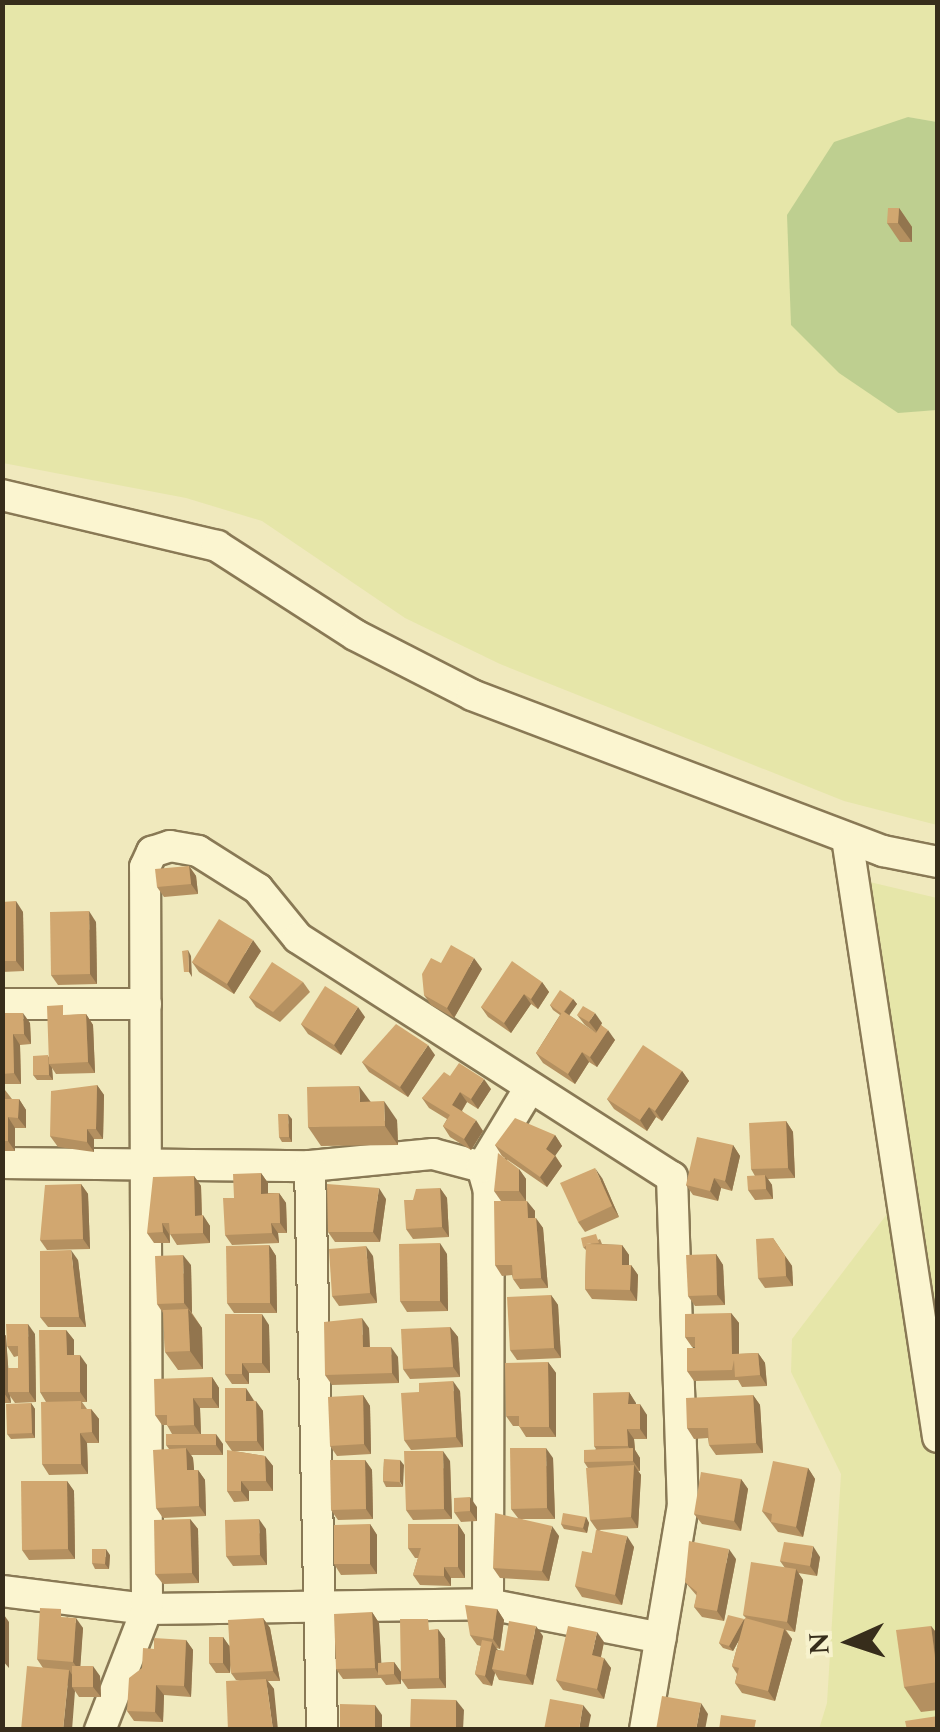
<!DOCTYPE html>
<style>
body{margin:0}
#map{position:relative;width:940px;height:1732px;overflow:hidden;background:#f0e9bd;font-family:Spectral,serif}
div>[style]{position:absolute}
.farmland>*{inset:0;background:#e6e6a9}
.green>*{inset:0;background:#becf90}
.roads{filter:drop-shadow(2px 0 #897955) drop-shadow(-2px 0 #897955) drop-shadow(0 2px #897955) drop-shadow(0 -2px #897955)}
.minor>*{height:30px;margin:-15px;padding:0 15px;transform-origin:15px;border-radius:15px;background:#fbf5d0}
.wall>*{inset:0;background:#b49060}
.shaded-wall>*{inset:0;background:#92754e}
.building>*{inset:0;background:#d1a770}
span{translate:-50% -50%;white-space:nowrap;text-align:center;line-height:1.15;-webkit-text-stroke:8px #f7f2cd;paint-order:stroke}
.frame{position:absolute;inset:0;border:5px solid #372d1b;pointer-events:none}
.north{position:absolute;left:800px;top:1592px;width:100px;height:100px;-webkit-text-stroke:8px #f7f2cd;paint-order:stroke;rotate:267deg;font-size:28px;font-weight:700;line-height:40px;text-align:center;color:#372d1b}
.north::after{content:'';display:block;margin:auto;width:35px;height:45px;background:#372d1b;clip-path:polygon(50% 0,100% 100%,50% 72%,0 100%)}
</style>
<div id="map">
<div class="farmland">
<div style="clip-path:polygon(2px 3px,937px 3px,937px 122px,907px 117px,898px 412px,937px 410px,937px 825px,844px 801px,500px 664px,405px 618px,262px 521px,186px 498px,3px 463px)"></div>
<div style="clip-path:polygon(836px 874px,937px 898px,937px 1729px,819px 1729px,827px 1703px,841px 1474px,791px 1372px,792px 1339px,887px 1214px)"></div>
</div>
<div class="green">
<div style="clip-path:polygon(908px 117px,937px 122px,937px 410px,898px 413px,839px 373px,791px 325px,787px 215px,834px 142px)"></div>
</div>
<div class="roads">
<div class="minor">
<div style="left:2px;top:495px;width:221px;rotate:13.3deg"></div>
<div style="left:217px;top:546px;width:164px;rotate:32.8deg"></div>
<div style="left:355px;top:635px;width:131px;rotate:27.1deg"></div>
<div style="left:472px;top:695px;width:440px;rotate:20.8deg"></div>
<div style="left:883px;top:851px;width:56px;rotate:11.3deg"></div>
<div style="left:847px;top:838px;width:606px;rotate:81.36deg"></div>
<div style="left:2px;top:1004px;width:144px"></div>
<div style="left:2px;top:1163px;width:308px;rotate:0.6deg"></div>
<div style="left:310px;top:1166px;width:124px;rotate:-5.6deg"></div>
<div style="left:433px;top:1154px;width:51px;rotate:14.9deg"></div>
<div style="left:310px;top:1166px;width:564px;rotate:88.78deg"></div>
<div style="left:2px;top:1591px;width:146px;rotate:7.1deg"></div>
<div style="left:147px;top:1609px;width:341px;rotate:-0.8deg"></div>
<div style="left:488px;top:1604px;width:176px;rotate:11.1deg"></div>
<div style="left:488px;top:1604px;width:413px;rotate:-89.9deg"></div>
<div style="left:489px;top:1191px;width:25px;rotate:-106deg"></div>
<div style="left:482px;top:1167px;width:91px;rotate:-58.9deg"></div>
<div style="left:100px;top:1730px;width:130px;rotate:-68.8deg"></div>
<div style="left:147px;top:1609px;width:742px;rotate:-90.15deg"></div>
<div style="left:145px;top:867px;width:17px;rotate:-65deg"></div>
<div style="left:152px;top:852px;width:19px;rotate:-18deg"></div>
<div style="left:170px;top:846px;width:28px;rotate:10deg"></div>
<div style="left:198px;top:851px;width:71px;rotate:32.3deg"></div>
<div style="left:258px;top:889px;width:63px;rotate:50.8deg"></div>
<div style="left:298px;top:938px;width:444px;rotate:32.6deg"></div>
<div style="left:672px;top:1177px;width:328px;rotate:88.1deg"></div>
<div style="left:683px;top:1505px;width:228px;rotate:99.6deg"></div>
</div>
</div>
<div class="wall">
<div style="clip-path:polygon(899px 208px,912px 227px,912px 242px,900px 242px,887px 223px)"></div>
<div style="clip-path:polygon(189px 866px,196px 876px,198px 894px,164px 897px,157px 887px)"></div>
<div style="clip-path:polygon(2px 902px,23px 912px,24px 971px,2px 972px)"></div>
<div style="clip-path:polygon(96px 922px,97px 984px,58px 985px,51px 975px)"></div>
<div style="clip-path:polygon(261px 951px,234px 994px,199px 972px,192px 962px)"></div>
<div style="clip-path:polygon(441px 963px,482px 969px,454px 1018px,431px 1005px,424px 995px)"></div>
<div style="clip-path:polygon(303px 982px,310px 992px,280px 1022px,256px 1007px,249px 997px)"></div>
<div style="clip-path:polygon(542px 982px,549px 992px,538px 1009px,531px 1004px,511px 1033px,488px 1017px,481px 1007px)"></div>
<div style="clip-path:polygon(573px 999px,577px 1004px,569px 1015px,596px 1033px,585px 1025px,577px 1015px,602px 1023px,601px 1025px,615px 1040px,597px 1067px,589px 1062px,575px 1084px,543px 1063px,536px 1053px,560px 1015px,553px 1010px,550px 1005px)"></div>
<div style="clip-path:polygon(2px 1013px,30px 1023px,31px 1044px,20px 1045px,21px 1084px,2px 1084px)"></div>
<div style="clip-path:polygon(86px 1014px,93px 1025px,95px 1073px,56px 1074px,52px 1068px,53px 1080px,37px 1080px,33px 1075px,49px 1056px,70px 1015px)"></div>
<div style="clip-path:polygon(365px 1017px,341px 1055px,308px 1034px,301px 1024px)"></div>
<div style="clip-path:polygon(435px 1055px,408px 1097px,369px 1072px,362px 1062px)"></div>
<div style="clip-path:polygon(682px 1071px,689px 1081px,662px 1121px,656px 1117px,647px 1131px,614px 1109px,607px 1099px)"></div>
<div style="clip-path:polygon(450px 1076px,491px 1089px,478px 1109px,467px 1102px,462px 1111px,483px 1131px,471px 1150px,450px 1137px,443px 1126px,447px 1119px,429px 1108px,422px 1098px)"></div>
<div style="clip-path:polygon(97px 1085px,104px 1095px,103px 1139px,94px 1139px,94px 1152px,58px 1147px,50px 1136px)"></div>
<div style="clip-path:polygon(2px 1090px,5px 1090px,12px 1099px,19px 1099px,26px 1110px,26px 1128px,15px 1128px,15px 1151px,2px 1151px)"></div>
<div style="clip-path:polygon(292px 1119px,292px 1142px,282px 1142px,279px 1137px)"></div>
<div style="clip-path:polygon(397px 1120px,398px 1145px,321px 1146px,308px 1127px)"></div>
<div style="clip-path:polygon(786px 1121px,793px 1132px,795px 1178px,768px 1179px,772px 1185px,773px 1199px,755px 1200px,748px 1190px,755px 1176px,751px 1169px)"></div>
<div style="clip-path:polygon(555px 1135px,562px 1146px,555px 1155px,562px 1166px,547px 1187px,502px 1156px,495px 1145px)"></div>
<div style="clip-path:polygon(733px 1145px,740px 1156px,732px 1191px,721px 1188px,718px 1201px,693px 1195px,686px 1185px)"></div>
<div style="clip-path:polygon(519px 1169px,526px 1179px,526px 1201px,535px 1211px,535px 1218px,543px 1228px,548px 1288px,520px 1289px,513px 1279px,512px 1275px,502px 1276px,495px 1265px,501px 1201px,494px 1191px)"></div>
<div style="clip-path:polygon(261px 1173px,268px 1183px,268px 1193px,279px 1193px,286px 1203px,287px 1233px,278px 1233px,279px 1243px,232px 1245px,225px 1235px)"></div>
<div style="clip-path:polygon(194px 1176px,201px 1186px,202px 1215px,210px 1226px,210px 1243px,177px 1245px,170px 1234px,170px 1243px,154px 1243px,147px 1233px)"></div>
<div style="clip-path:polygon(602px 1178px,619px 1217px,585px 1232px,578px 1222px)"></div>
<div style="clip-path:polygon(81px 1184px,88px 1194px,90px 1249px,47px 1250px,40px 1240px)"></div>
<div style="clip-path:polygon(440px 1188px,447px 1198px,449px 1237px,413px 1239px,406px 1229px,413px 1200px)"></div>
<div style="clip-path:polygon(386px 1199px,380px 1242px,335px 1242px,328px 1232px)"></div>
<div style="clip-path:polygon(773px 1238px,792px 1266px,793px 1286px,765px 1288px,758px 1278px)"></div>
<div style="clip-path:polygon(600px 1239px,602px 1244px,622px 1245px,629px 1255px,629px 1265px,631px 1265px,638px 1275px,637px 1301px,592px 1299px,585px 1289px,586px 1250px,583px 1247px)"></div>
<div style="clip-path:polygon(269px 1245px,276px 1256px,277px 1313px,234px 1313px,227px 1303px)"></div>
<div style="clip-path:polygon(447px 1254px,448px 1311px,407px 1312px,400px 1301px)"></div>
<div style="clip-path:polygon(716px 1254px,723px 1265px,725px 1305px,695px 1306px,688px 1296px)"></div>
<div style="clip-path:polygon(373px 1256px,377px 1303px,339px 1306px,332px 1296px)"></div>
<div style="clip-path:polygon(78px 1260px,86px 1327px,48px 1327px,40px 1317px)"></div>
<div style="clip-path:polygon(191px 1265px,192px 1313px,202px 1328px,203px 1369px,178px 1370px,165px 1352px,163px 1313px,157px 1304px)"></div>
<div style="clip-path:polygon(551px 1295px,558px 1305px,561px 1358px,517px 1360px,510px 1350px)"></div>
<div style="clip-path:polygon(731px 1313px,739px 1323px,739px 1354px,758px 1353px,765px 1363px,767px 1386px,742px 1387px,738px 1380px,694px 1381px,687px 1371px,695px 1347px,692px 1347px,685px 1337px)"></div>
<div style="clip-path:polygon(269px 1325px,270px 1373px,249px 1373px,249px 1384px,232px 1384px,225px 1374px)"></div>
<div style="clip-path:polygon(450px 1327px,458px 1337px,460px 1377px,410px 1379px,403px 1369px)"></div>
<div style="clip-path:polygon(369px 1328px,370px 1347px,398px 1357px,399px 1383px,332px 1385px,325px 1375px)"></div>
<div style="clip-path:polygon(66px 1330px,74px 1340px,74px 1355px,87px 1365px,87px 1402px,82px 1402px,87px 1409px,91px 1409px,99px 1419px,99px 1443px,87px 1443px,88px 1474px,49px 1475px,42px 1464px,46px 1402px,40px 1392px)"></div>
<div style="clip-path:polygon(2px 1331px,6px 1336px,8px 1368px,18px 1368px,18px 1356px,14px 1357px,7px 1346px,35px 1334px,36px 1402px,15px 1403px,10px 1396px,11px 1403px,2px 1403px)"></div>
<div style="clip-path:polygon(548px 1362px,556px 1373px,556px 1437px,526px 1437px,519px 1426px,513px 1426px,506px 1416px)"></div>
<div style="clip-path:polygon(212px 1377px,219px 1388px,219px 1408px,200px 1408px,201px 1434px,223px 1444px,223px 1455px,191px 1455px,193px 1458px,194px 1470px,198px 1470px,205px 1480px,206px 1516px,163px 1518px,156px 1508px,169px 1449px,166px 1445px,172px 1434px,167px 1425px,162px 1425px,155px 1415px)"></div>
<div style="clip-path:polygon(460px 1391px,463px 1447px,411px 1450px,404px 1440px,419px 1392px)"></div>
<div style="clip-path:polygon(629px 1392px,636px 1404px,647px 1415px,647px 1439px,634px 1439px,635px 1450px,640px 1458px,640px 1471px,638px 1471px,641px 1475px,638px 1528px,599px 1530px,634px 1547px,622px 1605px,582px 1597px,575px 1586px,592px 1553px,597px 1530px,590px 1520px,588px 1468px,584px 1462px,596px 1449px,594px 1446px)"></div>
<div style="clip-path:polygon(363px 1395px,370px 1406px,371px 1454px,337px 1456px,330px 1446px)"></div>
<div style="clip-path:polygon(753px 1395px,760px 1405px,763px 1453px,716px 1455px,709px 1445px,708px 1438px,694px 1439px,687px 1428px)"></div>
<div style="clip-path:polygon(253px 1399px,263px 1411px,264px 1451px,234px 1451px,265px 1456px,273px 1466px,273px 1491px,249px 1491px,249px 1501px,234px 1502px,227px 1491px,232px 1451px,225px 1441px)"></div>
<div style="clip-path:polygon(31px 1403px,35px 1409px,35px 1438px,11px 1439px,7px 1434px)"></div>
<div style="clip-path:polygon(553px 1458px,555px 1519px,521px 1519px,559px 1536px,549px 1581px,500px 1578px,493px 1568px,518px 1518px,511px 1509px)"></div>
<div style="clip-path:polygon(384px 1459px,403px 1487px,386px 1487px,383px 1481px)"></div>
<div style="clip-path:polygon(365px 1460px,372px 1470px,373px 1519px,338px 1520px,331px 1510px)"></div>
<div style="clip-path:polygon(450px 1461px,452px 1519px,413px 1520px,406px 1510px)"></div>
<div style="clip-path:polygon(808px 1468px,815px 1479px,803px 1537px,778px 1532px,762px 1511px)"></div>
<div style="clip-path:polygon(741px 1479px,748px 1489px,741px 1531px,702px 1524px,694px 1514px)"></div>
<div style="clip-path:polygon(67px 1481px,74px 1491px,75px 1559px,29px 1560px,22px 1550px)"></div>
<div style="clip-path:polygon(477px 1507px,477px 1521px,461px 1522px,454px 1512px)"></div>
<div style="clip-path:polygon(586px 1517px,589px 1523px,587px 1533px,564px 1529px,561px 1524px)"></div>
<div style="clip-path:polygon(190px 1519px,198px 1529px,199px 1583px,163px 1584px,155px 1574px)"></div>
<div style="clip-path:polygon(370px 1524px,377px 1535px,377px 1574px,341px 1575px,334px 1564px)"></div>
<div style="clip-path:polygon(458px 1524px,465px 1535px,465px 1578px,451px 1578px,451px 1586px,420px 1585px,413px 1575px,418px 1558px,415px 1558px,408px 1548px)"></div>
<div style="clip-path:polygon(266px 1529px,267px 1565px,233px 1566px,226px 1556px)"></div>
<div style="clip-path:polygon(110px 1555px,109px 1569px,95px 1569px,92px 1563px)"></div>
<div style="clip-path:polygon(820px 1557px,817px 1576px,798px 1573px,803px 1580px,795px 1632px,786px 1630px,792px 1639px,775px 1701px,742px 1693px,735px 1683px,737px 1674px,732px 1666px,739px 1640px,733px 1651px,723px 1648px,719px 1643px,746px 1618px,743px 1615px,785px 1568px,780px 1561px)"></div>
<div style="clip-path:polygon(736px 1559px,724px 1621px,702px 1617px,694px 1607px,697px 1596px,685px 1582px)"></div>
<div style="clip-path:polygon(497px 1609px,504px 1620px,500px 1649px,496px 1648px,498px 1650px,504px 1651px,543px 1636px,533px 1685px,499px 1680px,495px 1673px,492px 1686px,483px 1684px,475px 1674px,481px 1646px,477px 1645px,470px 1635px)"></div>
<div style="clip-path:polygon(372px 1612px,379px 1623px,381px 1663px,394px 1662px,401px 1672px,401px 1684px,386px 1685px,381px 1678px,343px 1679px,336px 1669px)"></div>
<div style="clip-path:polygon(67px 1617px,83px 1628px,80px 1666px,100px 1676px,101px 1697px,79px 1697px,75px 1691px,43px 1668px,37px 1659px)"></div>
<div style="clip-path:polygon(263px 1618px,270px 1628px,280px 1681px,268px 1681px,274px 1689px,236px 1680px,231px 1673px,230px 1665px,230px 1673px,216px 1673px,209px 1663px,223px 1637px,229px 1646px)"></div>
<div style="clip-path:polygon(931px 1626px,938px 1635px,938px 1710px,921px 1712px,904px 1687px)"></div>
<div style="clip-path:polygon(436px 1629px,445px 1639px,446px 1688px,408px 1689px,401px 1679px)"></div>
<div style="clip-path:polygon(186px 1640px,193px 1650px,191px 1697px,164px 1695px,163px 1722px,134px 1721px,127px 1711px,142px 1668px,154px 1649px)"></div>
<div style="clip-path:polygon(604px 1642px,601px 1657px,611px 1668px,604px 1699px,563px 1690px,556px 1680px)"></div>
</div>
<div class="shaded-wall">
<div style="clip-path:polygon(899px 208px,912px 227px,912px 242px,898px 223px)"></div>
<div style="clip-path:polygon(189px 866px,196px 876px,198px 894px,191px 884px)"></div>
<div style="clip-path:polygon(16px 901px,23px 912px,24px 971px,16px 961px)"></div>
<div style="clip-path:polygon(89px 911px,96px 922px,97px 984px,90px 974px)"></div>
<div style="clip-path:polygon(253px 940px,261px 951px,234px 994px,227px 984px)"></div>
<div style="clip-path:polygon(188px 950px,191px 956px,192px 977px,189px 972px)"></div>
<div style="clip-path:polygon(474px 958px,482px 969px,454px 1018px,447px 1008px)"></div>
<div style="clip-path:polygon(542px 982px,549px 992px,538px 1009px,531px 999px)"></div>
<div style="clip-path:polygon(524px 994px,531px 1004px,511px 1033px,504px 1023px)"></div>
<div style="clip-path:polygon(573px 999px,577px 1004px,566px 1020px,563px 1014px)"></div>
<div style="clip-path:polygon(358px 1007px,365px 1017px,341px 1055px,334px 1045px)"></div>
<div style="clip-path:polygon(23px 1013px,30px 1023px,31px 1044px,24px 1034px)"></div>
<div style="clip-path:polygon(595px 1013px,602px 1023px,597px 1032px,589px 1022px)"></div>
<div style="clip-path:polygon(86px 1014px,93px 1025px,95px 1073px,88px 1062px)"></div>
<div style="clip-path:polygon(608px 1030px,615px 1040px,597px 1067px,590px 1057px)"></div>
<div style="clip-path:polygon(13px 1034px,20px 1045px,21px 1084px,14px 1073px)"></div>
<div style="clip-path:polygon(428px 1045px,435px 1055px,408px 1097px,400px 1087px)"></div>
<div style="clip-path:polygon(582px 1052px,589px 1062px,575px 1084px,568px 1074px)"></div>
<div style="clip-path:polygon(49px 1064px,52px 1068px,53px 1080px,49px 1075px)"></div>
<div style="clip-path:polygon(682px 1071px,689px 1081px,662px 1121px,655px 1111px)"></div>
<div style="clip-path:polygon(484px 1079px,491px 1089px,478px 1109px,471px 1099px)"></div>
<div style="clip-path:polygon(97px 1085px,104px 1095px,103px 1139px,96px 1129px)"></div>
<div style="clip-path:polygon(359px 1086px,373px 1105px,360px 1102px)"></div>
<div style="clip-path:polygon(460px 1092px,467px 1102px,459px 1115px,452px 1105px)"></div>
<div style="clip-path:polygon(19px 1099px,26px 1110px,26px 1128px,18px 1118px)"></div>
<div style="clip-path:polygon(384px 1101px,397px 1120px,398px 1145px,385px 1126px)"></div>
<div style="clip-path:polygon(649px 1107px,656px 1117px,647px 1131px,640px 1120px)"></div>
<div style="clip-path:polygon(288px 1114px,292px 1119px,292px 1142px,289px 1137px)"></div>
<div style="clip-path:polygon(8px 1117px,15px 1128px,15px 1151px,8px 1141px)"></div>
<div style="clip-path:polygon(476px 1120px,483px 1131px,471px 1150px,464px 1139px)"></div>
<div style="clip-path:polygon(786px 1121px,793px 1132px,795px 1178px,788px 1168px)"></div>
<div style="clip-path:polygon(87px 1129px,94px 1139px,94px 1152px,87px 1142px)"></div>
<div style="clip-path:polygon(555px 1135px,562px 1146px,553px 1159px,546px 1149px)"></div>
<div style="clip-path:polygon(733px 1145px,740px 1156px,732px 1191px,725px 1181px)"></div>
<div style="clip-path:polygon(555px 1156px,562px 1166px,547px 1187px,540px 1177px)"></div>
<div style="clip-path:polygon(595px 1168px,602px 1178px,619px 1217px,612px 1206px)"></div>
<div style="clip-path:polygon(519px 1169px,526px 1179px,526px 1201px,519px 1191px)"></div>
<div style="clip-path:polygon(261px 1173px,268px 1183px,268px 1204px,261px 1194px)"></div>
<div style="clip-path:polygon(765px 1175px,772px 1185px,773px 1199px,766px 1189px)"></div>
<div style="clip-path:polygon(194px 1176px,201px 1186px,202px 1226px,195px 1216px)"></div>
<div style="clip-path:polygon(714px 1178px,721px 1188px,718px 1201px,710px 1191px)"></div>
<div style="clip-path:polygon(81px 1184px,88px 1194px,90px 1249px,83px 1239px)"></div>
<div style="clip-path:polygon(379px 1188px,386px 1199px,380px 1242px,373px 1232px)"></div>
<div style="clip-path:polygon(440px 1188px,447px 1198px,449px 1237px,442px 1227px)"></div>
<div style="clip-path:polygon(279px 1193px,286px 1203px,287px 1233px,280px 1223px)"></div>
<div style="clip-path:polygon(527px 1201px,535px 1211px,535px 1228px,528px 1218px)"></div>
<div style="clip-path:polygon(203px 1215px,210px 1226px,210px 1243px,203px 1233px)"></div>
<div style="clip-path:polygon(536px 1218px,543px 1228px,548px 1288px,541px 1278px)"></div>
<div style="clip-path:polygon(162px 1223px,169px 1234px,170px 1243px,163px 1232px)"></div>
<div style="clip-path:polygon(271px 1223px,278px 1233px,279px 1243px,272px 1233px)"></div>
<div style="clip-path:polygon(440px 1243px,447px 1254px,448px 1311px,440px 1301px)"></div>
<div style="clip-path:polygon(269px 1245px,276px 1256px,277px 1313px,270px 1303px)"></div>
<div style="clip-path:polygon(622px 1245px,629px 1255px,629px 1275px,622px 1265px)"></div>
<div style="clip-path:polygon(366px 1246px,373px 1256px,377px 1303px,370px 1293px)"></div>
<div style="clip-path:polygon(71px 1250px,78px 1260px,86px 1327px,79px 1317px)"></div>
<div style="clip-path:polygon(716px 1254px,723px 1265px,725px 1305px,717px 1295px)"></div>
<div style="clip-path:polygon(183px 1255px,191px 1265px,192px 1313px,184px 1303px)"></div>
<div style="clip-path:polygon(785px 1256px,792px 1266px,793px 1286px,786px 1276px)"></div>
<div style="clip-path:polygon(631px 1265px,638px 1275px,637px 1301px,630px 1290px)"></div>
<div style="clip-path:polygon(551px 1295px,558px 1305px,561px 1358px,554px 1348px)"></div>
<div style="clip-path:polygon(188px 1309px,202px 1328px,203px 1369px,190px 1351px)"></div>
<div style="clip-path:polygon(731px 1313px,739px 1323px,739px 1365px,732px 1354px)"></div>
<div style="clip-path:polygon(262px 1314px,269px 1325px,270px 1373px,262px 1363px)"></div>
<div style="clip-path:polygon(362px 1318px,369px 1328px,370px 1358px,363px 1347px)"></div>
<div style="clip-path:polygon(28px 1324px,35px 1334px,36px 1402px,29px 1392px)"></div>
<div style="clip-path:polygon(450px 1327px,458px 1337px,460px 1377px,453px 1367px)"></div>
<div style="clip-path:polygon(66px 1330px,74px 1340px,74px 1365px,67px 1355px)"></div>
<div style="clip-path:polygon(2px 1331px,6px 1336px,10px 1392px,8px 1392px,10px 1396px,11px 1403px,4px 1393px)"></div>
<div style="clip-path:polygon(391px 1347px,398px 1357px,399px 1383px,392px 1373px)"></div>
<div style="clip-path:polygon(758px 1353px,765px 1363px,767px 1386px,760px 1375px)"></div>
<div style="clip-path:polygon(80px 1355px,87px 1365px,87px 1402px,80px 1392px)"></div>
<div style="clip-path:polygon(548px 1362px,556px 1373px,556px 1437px,549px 1427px)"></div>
<div style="clip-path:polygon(242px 1363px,249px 1373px,249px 1384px,242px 1374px)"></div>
<div style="clip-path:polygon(212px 1377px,219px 1388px,219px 1408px,212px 1398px)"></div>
<div style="clip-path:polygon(453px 1381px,460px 1391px,463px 1447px,456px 1437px)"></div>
<div style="clip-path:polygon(246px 1388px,253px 1399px,254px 1411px,246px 1401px)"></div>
<div style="clip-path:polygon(629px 1392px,636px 1403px,636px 1414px,628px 1404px)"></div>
<div style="clip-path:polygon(363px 1395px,370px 1406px,371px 1454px,364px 1444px)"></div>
<div style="clip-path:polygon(753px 1395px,760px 1405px,763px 1453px,756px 1443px)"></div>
<div style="clip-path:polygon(193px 1398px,200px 1408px,201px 1435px,194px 1425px)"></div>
<div style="clip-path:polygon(256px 1401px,263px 1411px,264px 1451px,257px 1441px)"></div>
<div style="clip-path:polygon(31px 1403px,35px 1409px,35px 1438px,32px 1433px)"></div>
<div style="clip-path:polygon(640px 1404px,647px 1415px,647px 1439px,640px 1429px)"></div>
<div style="clip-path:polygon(91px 1409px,99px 1419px,99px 1443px,92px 1432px)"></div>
<div style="clip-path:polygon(627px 1429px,634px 1439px,635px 1450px,640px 1458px,640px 1471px,633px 1461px,633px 1454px,628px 1446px)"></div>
<div style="clip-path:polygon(80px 1433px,87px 1443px,88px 1474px,81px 1464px)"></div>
<div style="clip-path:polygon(216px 1434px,223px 1444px,223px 1455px,216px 1445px)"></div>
<div style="clip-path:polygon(186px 1448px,193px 1458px,195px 1480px,187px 1470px)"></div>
<div style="clip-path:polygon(546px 1448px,553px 1458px,555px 1519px,547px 1508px)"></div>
<div style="clip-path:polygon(443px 1451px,450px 1461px,452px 1519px,444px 1509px)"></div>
<div style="clip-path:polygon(265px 1456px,273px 1466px,273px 1491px,266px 1481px)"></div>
<div style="clip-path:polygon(365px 1460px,372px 1470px,373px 1519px,366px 1509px)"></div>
<div style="clip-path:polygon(400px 1460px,404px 1465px,403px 1487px,400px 1482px)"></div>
<div style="clip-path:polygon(634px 1465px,641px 1475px,638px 1528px,631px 1517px)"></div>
<div style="clip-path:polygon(808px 1468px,815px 1479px,803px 1537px,796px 1527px)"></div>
<div style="clip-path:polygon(198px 1470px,205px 1480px,206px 1516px,199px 1506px)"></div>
<div style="clip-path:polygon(741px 1479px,748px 1489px,741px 1531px,734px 1521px)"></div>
<div style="clip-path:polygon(67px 1481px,74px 1491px,75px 1559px,68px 1549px)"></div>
<div style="clip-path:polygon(241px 1481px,249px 1491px,249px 1501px,241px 1491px)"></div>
<div style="clip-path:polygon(470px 1497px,477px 1507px,477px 1521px,470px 1511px)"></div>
<div style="clip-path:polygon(586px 1517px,589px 1523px,587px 1533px,583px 1528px)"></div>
<div style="clip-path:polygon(190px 1519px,198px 1529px,199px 1583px,192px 1573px)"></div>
<div style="clip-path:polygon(259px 1519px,266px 1529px,267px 1565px,260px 1555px)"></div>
<div style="clip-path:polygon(370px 1524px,377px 1535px,377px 1574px,370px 1564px)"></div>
<div style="clip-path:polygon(458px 1524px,465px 1535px,465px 1578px,458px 1567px)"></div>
<div style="clip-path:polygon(552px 1526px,559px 1536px,549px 1581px,542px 1571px)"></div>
<div style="clip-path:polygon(627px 1536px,634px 1547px,622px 1605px,615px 1595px)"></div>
<div style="clip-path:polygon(813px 1546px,820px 1557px,817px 1576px,810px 1566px)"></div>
<div style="clip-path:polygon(106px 1549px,110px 1555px,109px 1569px,105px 1564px)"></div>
<div style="clip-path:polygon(729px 1549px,736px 1559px,724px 1621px,717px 1611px)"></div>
<div style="clip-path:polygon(444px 1567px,451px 1578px,451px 1586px,444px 1576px)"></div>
<div style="clip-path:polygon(796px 1569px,803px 1580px,795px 1632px,787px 1622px)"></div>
<div style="clip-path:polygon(497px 1609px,504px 1620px,500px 1649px,493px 1639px)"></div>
<div style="clip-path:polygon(2px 1612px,9px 1622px,9px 1668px,2px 1660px)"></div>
<div style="clip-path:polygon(372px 1612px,379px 1623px,382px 1674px,379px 1675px,375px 1668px)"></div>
<div style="clip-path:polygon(76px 1618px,83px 1628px,80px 1672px,73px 1662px)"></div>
<div style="clip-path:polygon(263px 1618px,270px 1628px,280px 1681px,273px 1671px)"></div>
<div style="clip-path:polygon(744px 1619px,748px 1624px,733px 1651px,729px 1646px)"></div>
<div style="clip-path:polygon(536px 1626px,543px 1636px,533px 1685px,526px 1675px)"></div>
<div style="clip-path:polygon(931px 1626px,938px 1635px,938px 1676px)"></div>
<div style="clip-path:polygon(438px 1629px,445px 1639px,446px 1688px,439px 1678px)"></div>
<div style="clip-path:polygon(784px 1629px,792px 1639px,775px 1701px,768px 1691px)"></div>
<div style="clip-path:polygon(597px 1632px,604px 1642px,599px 1665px,592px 1655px)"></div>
<div style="clip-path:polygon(223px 1637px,230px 1647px,230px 1673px,223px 1663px)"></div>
<div style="clip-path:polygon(186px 1640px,193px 1650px,191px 1697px,184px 1686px)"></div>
<div style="clip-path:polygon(492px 1642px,499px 1652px,492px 1669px,495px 1673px,492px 1686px,485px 1676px)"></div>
<div style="clip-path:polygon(604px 1658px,611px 1668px,604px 1699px,597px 1689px)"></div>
<div style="clip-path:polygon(394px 1662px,401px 1672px,401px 1684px,394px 1674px)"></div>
<div style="clip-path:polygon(93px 1666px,100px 1676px,101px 1697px,93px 1687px)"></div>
<div style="clip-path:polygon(69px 1670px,76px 1681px,72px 1687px,75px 1691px,72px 1730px,63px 1730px)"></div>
<div style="clip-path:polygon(266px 1679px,274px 1689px,278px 1730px,273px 1730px)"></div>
<div style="clip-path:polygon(156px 1685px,164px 1695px,163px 1722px,155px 1712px)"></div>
<div style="clip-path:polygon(456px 1700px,464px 1710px,463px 1730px,456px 1730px)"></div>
<div style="clip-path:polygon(701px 1703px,708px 1714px,705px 1730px,696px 1730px)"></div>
<div style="clip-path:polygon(375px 1705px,382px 1715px,382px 1730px,375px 1730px)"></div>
<div style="clip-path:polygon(583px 1705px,591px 1715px,588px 1730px,579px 1730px)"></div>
</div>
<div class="building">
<div style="clip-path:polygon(888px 208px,899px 208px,898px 223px,887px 223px)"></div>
<div style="clip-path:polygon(189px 866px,191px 884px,157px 887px,155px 869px)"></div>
<div style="clip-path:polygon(16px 901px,16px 961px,2px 961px,2px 902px)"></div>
<div style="clip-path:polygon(89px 911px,90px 974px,51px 975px,50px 912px)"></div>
<div style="clip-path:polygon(219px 919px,253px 940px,227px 984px,192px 962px)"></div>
<div style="clip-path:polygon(451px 945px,474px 958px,447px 1008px,424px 995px,422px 974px,431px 958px,441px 963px)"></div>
<div style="clip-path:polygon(188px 950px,189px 972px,184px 972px,182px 951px)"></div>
<div style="clip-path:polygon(512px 961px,542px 982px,531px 999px,524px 994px,504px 1023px,481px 1007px)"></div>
<div style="clip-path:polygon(272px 962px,303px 982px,273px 1012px,249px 997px)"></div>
<div style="clip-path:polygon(325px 986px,358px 1007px,334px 1045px,301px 1024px)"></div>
<div style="clip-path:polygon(560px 990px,573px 999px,562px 1014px,550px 1005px)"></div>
<div style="clip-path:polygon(63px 1005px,63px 1015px,86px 1014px,88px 1062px,49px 1064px,47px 1006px)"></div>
<div style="clip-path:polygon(583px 1006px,595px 1013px,589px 1022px,577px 1015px)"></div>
<div style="clip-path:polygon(563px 1011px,596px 1033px,601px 1025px,608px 1030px,590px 1057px,582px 1052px,568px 1074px,536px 1053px)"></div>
<div style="clip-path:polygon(2px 1013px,23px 1013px,24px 1034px,13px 1034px,14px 1073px,2px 1074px)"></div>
<div style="clip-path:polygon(396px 1024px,428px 1045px,400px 1087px,362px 1062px)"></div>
<div style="clip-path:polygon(643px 1045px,682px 1071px,655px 1111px,649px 1107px,640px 1120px,607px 1099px)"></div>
<div style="clip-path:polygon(48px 1055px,49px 1075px,33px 1075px,33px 1056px)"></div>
<div style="clip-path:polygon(459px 1063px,484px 1079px,471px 1099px,460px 1092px,452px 1105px,476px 1120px,464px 1139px,443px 1126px,450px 1115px,422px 1098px,444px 1072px,450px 1076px)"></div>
<div style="clip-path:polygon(97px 1085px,96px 1129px,87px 1129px,87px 1142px,50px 1136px,51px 1091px)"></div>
<div style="clip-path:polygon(359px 1086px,360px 1102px,384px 1101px,385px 1126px,308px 1127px,307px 1087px)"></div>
<div style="clip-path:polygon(2px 1090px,5px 1090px,5px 1099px,19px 1099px,18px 1118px,8px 1117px,8px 1141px,2px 1141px)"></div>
<div style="clip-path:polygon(278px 1114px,288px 1114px,289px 1137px,279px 1137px)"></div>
<div style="clip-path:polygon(515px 1118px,555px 1135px,546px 1149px,555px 1156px,540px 1177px,495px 1145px)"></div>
<div style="clip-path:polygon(786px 1121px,788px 1168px,751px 1169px,749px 1123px)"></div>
<div style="clip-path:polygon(697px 1137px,733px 1145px,725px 1181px,714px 1178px,710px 1191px,686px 1185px)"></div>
<div style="clip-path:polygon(498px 1153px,519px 1169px,519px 1191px,494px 1191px)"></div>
<div style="clip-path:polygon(595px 1168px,612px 1206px,578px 1222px,560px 1183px)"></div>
<div style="clip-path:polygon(261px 1173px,261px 1194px,279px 1193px,280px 1223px,271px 1223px,272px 1233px,225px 1235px,223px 1198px,234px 1198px,233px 1174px)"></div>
<div style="clip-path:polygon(765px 1175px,766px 1189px,748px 1190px,747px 1176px)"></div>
<div style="clip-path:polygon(194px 1176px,195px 1216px,203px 1215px,203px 1233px,170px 1234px,169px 1223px,162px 1223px,163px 1232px,147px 1233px,153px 1177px)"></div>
<div style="clip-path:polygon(81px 1184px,83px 1239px,40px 1240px,45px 1185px)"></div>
<div style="clip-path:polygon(327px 1184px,379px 1188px,373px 1232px,328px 1232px)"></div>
<div style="clip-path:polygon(440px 1188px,442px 1227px,406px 1229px,404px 1200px,413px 1200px,416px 1189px)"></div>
<div style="clip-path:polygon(494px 1201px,527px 1201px,528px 1218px,536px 1218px,541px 1278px,513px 1279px,512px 1265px,495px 1265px)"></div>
<div style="clip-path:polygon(596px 1234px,599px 1243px,586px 1244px,586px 1246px,583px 1247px,581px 1238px)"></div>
<div style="clip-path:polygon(773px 1238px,785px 1256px,786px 1276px,758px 1278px,756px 1239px)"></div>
<div style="clip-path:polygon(440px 1243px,440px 1301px,400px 1301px,399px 1244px)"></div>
<div style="clip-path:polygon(586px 1244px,622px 1245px,622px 1265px,631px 1265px,630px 1290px,585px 1289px)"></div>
<div style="clip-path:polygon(269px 1245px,270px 1303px,227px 1303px,226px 1246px)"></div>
<div style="clip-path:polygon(366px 1246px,370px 1293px,332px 1296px,329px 1249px)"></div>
<div style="clip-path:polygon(71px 1250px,79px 1317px,40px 1317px,40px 1251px)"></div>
<div style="clip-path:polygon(716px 1254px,717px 1295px,688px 1296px,686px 1255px)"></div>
<div style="clip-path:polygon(183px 1255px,184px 1303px,157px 1304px,155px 1256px)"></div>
<div style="clip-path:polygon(551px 1295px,554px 1348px,510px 1350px,507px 1297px)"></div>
<div style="clip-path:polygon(188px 1309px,190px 1351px,165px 1352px,163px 1310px)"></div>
<div style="clip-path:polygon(731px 1313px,732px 1354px,758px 1353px,760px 1375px,735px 1377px,734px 1360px,732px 1370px,687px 1371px,687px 1348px,695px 1348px,695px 1337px,685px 1337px,685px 1314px)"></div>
<div style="clip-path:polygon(225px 1314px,262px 1314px,262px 1363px,242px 1363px,242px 1374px,225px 1374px)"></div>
<div style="clip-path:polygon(362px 1318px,363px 1347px,391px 1347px,392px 1373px,325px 1375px,324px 1322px)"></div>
<div style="clip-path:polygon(6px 1324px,28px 1324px,29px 1392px,8px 1392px,8px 1368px,18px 1368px,18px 1346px,7px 1346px)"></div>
<div style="clip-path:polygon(450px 1327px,453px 1367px,403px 1369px,401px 1329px)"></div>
<div style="clip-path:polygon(39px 1330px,66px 1330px,67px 1355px,80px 1355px,80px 1392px,40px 1392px)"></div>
<div style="clip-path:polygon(548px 1362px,549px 1427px,519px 1427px,519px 1416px,506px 1416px,505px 1363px)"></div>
<div style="clip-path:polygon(212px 1377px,212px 1398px,193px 1398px,194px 1425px,167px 1426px,167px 1415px,155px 1415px,154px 1379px)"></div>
<div style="clip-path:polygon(453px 1381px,456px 1437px,404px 1440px,401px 1393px,419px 1392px,419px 1383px)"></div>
<div style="clip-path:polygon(225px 1388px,246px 1388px,246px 1401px,256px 1401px,257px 1441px,225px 1441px)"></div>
<div style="clip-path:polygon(629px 1392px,628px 1404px,640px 1404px,640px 1429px,627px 1429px,628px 1446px,594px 1446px,593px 1393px)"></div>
<div style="clip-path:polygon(363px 1395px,364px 1444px,330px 1446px,328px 1397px)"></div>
<div style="clip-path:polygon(753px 1395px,756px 1443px,709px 1445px,708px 1428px,687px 1428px,686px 1398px)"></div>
<div style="clip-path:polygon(81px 1401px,81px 1409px,91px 1409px,92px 1432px,80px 1433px,81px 1464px,42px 1464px,41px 1402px)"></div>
<div style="clip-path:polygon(31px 1403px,32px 1433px,7px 1434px,6px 1404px)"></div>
<div style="clip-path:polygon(166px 1434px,216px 1434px,216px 1445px,166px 1445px)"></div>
<div style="clip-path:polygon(186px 1448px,187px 1470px,198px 1470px,199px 1506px,156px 1508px,153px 1450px)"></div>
<div style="clip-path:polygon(510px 1448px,546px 1448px,547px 1508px,511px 1509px)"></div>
<div style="clip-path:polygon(633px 1448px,633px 1461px,584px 1462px,584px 1450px)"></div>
<div style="clip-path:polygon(227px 1450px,265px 1456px,266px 1481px,241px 1481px,241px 1491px,227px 1491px)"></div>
<div style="clip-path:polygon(404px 1451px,443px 1451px,444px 1509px,406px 1510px)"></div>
<div style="clip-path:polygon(384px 1459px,400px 1460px,400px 1482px,383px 1481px)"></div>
<div style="clip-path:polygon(330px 1460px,365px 1460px,366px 1509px,331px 1510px)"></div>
<div style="clip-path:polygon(773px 1461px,808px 1468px,796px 1527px,771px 1522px,772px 1514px,762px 1511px)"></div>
<div style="clip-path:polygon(634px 1465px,631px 1517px,590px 1520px,586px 1468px)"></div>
<div style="clip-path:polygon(701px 1472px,741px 1479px,734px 1521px,694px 1514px)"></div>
<div style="clip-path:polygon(21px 1481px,67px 1481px,68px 1549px,22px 1550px)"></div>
<div style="clip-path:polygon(470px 1497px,470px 1511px,454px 1512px,454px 1498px)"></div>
<div style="clip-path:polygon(495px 1513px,552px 1526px,542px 1571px,493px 1568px)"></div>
<div style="clip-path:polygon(563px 1513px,586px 1517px,583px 1528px,561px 1524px)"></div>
<div style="clip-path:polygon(190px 1519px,192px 1573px,155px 1574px,154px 1520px)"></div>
<div style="clip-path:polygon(259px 1519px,260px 1555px,226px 1556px,225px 1520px)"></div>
<div style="clip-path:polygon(370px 1524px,370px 1564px,334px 1564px,334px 1525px)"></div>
<div style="clip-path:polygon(408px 1524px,458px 1524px,458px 1567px,444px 1567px,444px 1576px,413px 1575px,421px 1548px,408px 1548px)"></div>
<div style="clip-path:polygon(596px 1530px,627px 1536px,615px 1595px,575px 1586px,582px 1551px,592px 1553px)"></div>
<div style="clip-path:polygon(689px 1541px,729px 1549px,717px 1611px,694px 1607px,697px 1592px,685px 1582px)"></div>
<div style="clip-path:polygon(784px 1542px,813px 1546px,810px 1566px,780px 1561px)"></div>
<div style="clip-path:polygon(92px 1549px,106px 1549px,105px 1564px,92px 1563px)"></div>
<div style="clip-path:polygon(751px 1562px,796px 1569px,787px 1622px,743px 1615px)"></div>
<div style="clip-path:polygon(465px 1605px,497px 1609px,493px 1639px,470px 1635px)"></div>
<div style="clip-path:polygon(40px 1608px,61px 1609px,61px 1617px,76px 1618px,73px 1662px,37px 1659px)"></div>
<div style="clip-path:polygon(372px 1612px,375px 1668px,336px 1669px,334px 1614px)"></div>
<div style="clip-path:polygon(728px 1615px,744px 1619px,729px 1646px,719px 1643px)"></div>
<div style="clip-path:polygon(263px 1618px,273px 1671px,231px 1673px,228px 1620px)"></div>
<div style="clip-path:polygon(745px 1618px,784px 1629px,768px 1691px,735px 1683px,739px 1668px,732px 1666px)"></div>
<div style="clip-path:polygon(400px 1619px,428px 1619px,429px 1630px,438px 1629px,439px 1678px,401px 1679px)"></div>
<div style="clip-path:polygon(509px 1621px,536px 1626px,526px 1675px,492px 1669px,496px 1650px,504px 1651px)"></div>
<div style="clip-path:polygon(568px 1626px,597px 1632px,592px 1655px,604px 1658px,597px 1689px,556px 1680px)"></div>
<div style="clip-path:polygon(931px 1626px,938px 1682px,904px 1687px,896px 1630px)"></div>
<div style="clip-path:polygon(209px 1637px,223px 1637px,223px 1663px,209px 1663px)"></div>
<div style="clip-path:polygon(154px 1638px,186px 1640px,184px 1686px,156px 1685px,155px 1712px,127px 1711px,129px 1678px,142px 1668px,143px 1648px,154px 1649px)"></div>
<div style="clip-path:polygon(482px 1640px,492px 1642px,485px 1676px,475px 1674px)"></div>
<div style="clip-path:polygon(394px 1662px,394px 1674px,378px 1675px,378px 1663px)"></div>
<div style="clip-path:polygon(27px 1666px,69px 1670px,63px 1730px,21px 1730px)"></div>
<div style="clip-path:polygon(72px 1666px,93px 1666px,93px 1687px,72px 1687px)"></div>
<div style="clip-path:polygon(266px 1679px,273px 1730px,228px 1730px,226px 1681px)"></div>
<div style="clip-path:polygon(662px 1696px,701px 1703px,696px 1730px,656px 1730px)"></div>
<div style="clip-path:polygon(411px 1699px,456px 1700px,456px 1730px,410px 1730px)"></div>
<div style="clip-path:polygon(550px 1699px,583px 1705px,579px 1730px,544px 1730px)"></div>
<div style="clip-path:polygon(340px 1704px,375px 1705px,375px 1730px,340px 1730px)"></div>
<div style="clip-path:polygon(721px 1715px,756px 1720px,754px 1730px,719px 1730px)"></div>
<div style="clip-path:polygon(938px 1716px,938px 1730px,907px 1730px,905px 1721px)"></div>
</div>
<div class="frame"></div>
<div class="north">N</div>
</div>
